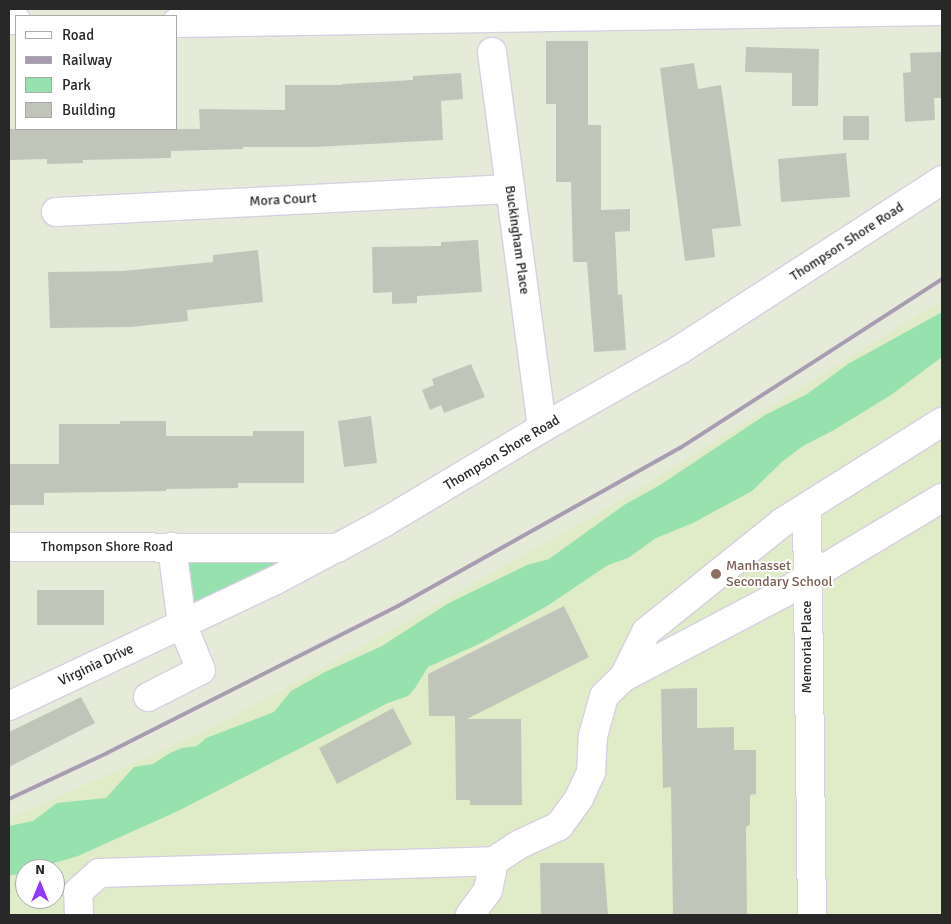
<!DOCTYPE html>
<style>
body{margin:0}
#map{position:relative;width:951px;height:924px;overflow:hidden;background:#e6ead9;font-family:Signika,sans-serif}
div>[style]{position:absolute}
.education>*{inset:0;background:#e0ecc8}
.green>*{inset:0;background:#96e1ae}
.building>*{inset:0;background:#c1c5b9}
.roads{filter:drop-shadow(1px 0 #d7cfe1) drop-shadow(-1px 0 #d7cfe1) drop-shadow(0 1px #d7cfe1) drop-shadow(0 -1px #d7cfe1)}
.minor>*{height:28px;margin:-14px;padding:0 14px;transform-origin:14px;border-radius:14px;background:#fff}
.rail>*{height:4px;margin:-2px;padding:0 2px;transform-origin:2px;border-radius:2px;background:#a89cb2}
.dots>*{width:14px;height:14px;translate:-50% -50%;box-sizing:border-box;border:2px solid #fff;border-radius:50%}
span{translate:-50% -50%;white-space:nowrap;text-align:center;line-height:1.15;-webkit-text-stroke:4px #fff;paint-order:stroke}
.street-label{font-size:14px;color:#282828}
.education-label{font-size:14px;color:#785e54}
.left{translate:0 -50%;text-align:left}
.frame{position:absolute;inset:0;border:10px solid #282828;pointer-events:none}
.legend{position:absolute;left:15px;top:15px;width:162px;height:115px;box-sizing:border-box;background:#fff;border:1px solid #a9a9a9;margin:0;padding:6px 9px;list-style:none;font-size:15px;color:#282828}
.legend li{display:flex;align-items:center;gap:10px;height:25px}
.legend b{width:25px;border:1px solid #a9a9a9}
.north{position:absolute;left:15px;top:859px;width:50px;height:50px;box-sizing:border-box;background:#fff;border:1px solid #a9a9a9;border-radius:50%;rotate:0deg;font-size:14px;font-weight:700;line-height:20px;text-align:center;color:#282828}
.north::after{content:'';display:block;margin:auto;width:18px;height:22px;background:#933af6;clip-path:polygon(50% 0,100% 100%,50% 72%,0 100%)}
</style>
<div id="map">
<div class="education">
<div style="clip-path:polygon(evenodd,942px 300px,942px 915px,9px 915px,9px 819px,209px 729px,368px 643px,611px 506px,942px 300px,25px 869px,55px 869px,55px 899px,25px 899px,25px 869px)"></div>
</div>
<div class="green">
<div style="clip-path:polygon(942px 312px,942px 357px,891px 395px,834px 430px,803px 446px,783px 461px,752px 491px,693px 523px,656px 538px,628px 558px,608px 565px,547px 606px,479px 644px,428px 667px,415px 688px,408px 696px,388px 703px,178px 811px,78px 856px,34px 869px,25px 869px,25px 872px,9px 876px,9px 826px,33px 821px,57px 803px,106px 798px,134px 767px,153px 764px,170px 753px,182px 748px,197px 746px,206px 738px,274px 712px,291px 691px,325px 672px,382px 646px,447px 604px,527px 565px,549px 559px,624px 505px,660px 485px,765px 415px,807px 394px,848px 364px)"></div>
<div style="clip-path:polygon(172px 547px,337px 548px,182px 624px)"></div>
</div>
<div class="building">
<div style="clip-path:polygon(546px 41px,588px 41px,588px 125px,601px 125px,601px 210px,630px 209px,630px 231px,615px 232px,618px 295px,622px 294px,626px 350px,594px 352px,587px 262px,573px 262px,571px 182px,556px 182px,556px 104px,546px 104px)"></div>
<div style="clip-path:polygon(746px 47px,819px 49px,818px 106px,792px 106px,792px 73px,745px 72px)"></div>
<div style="clip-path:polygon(942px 52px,942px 98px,934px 98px,935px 120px,905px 122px,903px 73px,911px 72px,910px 53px)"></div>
<div style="clip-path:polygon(694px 63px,698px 89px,721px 85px,741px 226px,712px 229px,715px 257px,685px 261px,660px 68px)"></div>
<div style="clip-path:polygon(461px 73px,463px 99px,441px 101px,443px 140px,315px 147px,243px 147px,243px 149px,171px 151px,171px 158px,83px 160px,83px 163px,47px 164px,47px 159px,9px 160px,9px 129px,200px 129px,199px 109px,285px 110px,285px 85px,342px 85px,342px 84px,413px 80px,413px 76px)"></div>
<div style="clip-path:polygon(843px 116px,869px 116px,869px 140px,843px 140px)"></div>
<div style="clip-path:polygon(846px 153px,850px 197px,781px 202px,778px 159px)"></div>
<div style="clip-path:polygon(478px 240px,482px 292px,417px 296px,417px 303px,392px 304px,392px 292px,373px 293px,372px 247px,441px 246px,441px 242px)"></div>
<div style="clip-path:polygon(258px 250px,263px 302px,187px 310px,188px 321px,131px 327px,50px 328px,48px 272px,124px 271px,213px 262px,213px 255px)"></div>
<div style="clip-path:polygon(471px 364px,485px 397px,444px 413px,441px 405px,430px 410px,422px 390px,434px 385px,432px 379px)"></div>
<div style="clip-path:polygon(371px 416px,377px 463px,344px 467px,338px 421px)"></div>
<div style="clip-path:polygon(120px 421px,166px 421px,166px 436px,253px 436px,253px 431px,304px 431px,304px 483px,238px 483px,238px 488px,166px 489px,166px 491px,44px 493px,44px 505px,9px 505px,9px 464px,59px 464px,59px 424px,120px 424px)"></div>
<div style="clip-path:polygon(37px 590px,104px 590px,104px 625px,37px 625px)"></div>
<div style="clip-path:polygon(564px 606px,589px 657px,467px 719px,521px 719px,522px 805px,470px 805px,470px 800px,456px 800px,455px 716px,429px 716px,428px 674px)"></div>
<div style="clip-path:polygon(697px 688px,697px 728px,734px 727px,734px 750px,756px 750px,756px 794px,750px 795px,750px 825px,746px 827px,747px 915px,673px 915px,671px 787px,663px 788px,661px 689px)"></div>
<div style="clip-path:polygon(81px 697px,95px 723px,9px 767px,9px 732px)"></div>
<div style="clip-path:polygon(393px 708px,412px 744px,337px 784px,319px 748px)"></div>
<div style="clip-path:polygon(540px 863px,604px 863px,608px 915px,541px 915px)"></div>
</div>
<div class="roads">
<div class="minor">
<div style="left:9px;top:20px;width:7px"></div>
<div style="left:176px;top:23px;width:766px;rotate:-0.9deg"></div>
<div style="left:492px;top:52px;width:379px;rotate:82.4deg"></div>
<div style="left:56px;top:212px;width:455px;rotate:-2.9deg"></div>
<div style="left:807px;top:509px;width:406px;rotate:89.3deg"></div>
<div style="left:9px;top:547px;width:328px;rotate:0.2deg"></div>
<div style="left:337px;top:548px;width:55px;rotate:-28.4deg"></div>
<div style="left:385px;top:522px;width:183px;rotate:-30.9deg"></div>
<div style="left:542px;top:428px;width:160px;rotate:-29.6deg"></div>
<div style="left:681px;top:349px;width:311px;rotate:-32.9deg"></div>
<div style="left:624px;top:677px;width:50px;rotate:-63.9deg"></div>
<div style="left:646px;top:632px;width:176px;rotate:-38.8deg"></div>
<div style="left:783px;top:522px;width:188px;rotate:-32.2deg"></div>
<div style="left:148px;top:697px;width:59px;rotate:-27deg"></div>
<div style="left:201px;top:670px;width:50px;rotate:-112.4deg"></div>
<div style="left:182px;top:624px;width:78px;rotate:-97.4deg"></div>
<div style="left:9px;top:706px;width:293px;rotate:-25.3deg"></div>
<div style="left:274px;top:581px;width:68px;rotate:-28.1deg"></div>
<div style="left:79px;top:915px;width:23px;rotate:-92deg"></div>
<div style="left:78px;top:892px;width:28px;rotate:-42deg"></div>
<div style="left:99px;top:873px;width:395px;rotate:-1.7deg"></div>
<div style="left:494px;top:861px;width:31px;rotate:-33deg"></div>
<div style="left:520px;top:844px;width:43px;rotate:-24.8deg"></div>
<div style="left:559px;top:826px;width:34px;rotate:-54deg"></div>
<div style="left:579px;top:798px;width:29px;rotate:-65deg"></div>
<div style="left:591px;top:772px;width:36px;rotate:-87deg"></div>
<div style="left:593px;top:736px;width:41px;rotate:-74.6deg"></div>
<div style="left:604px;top:696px;width:28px;rotate:-44deg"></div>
<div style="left:624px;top:677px;width:180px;rotate:-27.8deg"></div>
<div style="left:783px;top:593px;width:185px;rotate:-30.9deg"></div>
<div style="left:470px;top:915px;width:31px;rotate:-54deg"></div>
<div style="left:488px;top:890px;width:30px;rotate:-78deg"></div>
</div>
</div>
<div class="rail">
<div style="left:9px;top:799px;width:108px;rotate:-25.1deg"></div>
<div style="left:107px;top:753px;width:326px;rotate:-26.8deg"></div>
<div style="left:398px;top:606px;width:323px;rotate:-29.3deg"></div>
<div style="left:680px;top:448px;width:312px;rotate:-32.8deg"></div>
</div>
<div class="dots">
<div style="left:716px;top:574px;background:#8d6e63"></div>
</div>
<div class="street-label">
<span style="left:283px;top:200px;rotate:-3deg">Mora Court</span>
<span style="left:517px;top:240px;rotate:82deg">Buckingham Place</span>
<span style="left:847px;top:242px;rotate:-33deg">Thompson Shore Road</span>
<span style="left:502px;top:453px;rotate:-31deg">Thompson Shore Road</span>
<span style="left:107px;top:547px">Thompson Shore Road</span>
<span style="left:807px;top:647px;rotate:-90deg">Memorial Place</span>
<span style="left:96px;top:665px;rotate:-25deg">Virginia Drive</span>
</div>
<div class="education-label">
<span class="left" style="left:726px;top:574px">Manhasset<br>Secondary School</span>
</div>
<div class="frame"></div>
<ul class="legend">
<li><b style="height:6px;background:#fff"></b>Road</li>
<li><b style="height:6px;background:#a89cb2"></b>Railway</li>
<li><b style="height:14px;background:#96e1ae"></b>Park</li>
<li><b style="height:14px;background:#c1c5b9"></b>Building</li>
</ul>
<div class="north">N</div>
</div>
